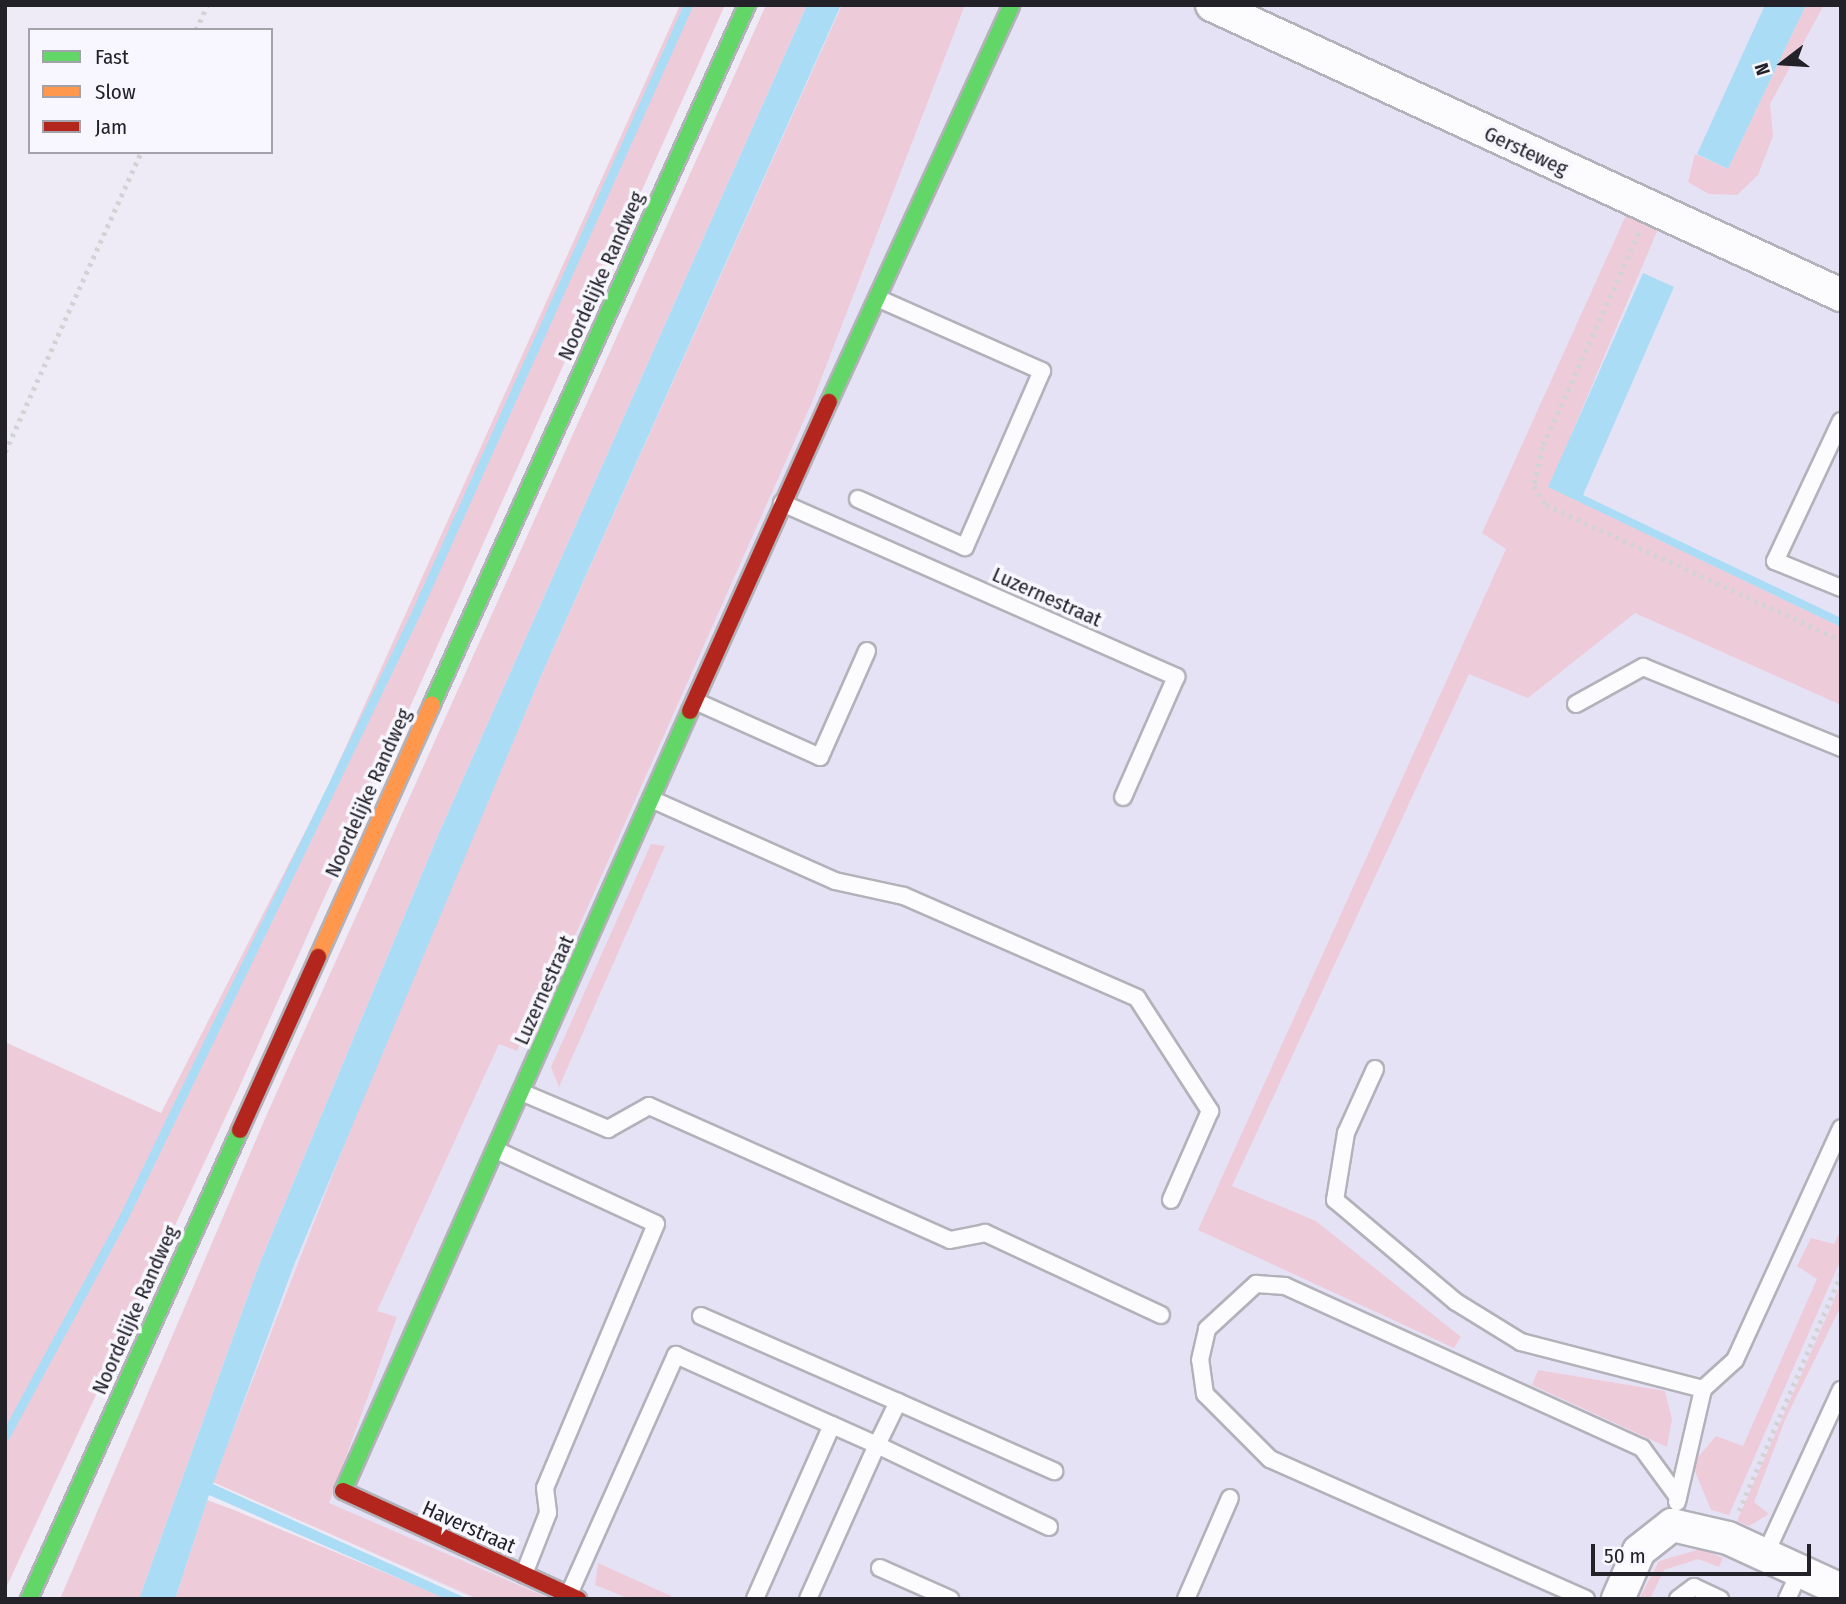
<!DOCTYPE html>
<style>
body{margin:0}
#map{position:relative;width:1846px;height:1604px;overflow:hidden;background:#eeebf6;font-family:"Fira Sans Condensed",sans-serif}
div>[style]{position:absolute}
.built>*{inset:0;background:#e6e2f5}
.green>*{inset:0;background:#eecbd9}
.water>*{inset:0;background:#aadcf6}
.stream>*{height:9px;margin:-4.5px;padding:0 4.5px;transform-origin:4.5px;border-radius:4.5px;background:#aadcf6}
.path>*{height:4.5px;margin-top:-2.25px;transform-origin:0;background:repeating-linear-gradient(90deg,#d3d2d5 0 3.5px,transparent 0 8.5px)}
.roads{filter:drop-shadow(2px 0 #b3b1b9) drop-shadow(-2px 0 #b3b1b9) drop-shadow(0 2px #b3b1b9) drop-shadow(0 -2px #b3b1b9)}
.lane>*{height:16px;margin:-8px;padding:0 8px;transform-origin:8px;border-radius:8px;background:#fcfcfe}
.street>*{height:32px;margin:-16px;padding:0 16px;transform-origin:16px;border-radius:16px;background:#fcfcfe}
.fast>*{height:16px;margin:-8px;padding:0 8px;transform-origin:8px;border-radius:8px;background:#63d668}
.slow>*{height:16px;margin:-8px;padding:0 8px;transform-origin:8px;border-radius:8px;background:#ff974d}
.jam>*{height:16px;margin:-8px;padding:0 8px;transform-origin:8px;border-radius:8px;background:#b3261e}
span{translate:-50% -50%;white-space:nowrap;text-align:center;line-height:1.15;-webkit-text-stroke:7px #f8f6fe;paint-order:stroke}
.street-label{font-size:21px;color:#232229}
.frame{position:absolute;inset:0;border:7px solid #232229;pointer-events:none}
.legend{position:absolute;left:28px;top:28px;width:245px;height:126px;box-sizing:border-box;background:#f8f6fe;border:2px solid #a3a1a9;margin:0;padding:9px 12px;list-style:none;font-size:21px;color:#232229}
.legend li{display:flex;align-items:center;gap:14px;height:35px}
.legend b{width:35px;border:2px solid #a3a1a9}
.north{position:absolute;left:1748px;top:28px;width:70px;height:70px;-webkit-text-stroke:5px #f8f6fe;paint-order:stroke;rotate:253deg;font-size:19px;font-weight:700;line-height:28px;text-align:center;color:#232229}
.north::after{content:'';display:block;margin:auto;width:24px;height:32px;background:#232229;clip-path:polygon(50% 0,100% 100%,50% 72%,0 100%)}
.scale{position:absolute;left:1591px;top:1544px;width:220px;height:32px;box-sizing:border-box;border:4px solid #232229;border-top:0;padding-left:9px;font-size:21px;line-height:24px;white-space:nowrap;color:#232229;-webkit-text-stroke:5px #f8f6fe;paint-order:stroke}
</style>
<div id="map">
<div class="built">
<div style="clip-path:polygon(841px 5px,1841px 5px,1841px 1599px,474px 1599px,213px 1482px,294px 1265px,540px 678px)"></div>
</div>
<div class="green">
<div style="clip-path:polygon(680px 5px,725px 5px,234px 1099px,5px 1590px,5px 1042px,161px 1113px,324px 795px)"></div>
<div style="clip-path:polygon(766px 5px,807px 5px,439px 833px,259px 1265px,139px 1599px,60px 1599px,267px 1114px)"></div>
<div style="clip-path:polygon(842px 5px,965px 5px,813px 400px,577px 931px,517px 1051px,499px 1044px,377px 1311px,397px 1317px,329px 1503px,551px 1599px,478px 1599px,213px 1482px,362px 1099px,540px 678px)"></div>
<div style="clip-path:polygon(1806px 5px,1824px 5px,1770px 104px,1773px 136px,1758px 175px,1737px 195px,1709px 194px,1688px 182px,1695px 154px,1728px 169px)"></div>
<div style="clip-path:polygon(1627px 213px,1658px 229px,1549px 487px,1841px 627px,1841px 705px,1635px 613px,1528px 698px,1469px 674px,1232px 1186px,1316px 1221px,1461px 1337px,1454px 1348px,1198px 1230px,1506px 549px,1482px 533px)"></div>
<div style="clip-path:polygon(651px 844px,665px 846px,559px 1087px,551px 1067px)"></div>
<div style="clip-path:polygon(1841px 1230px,1841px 1259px,1729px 1515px,1711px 1510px,1692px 1464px,1716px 1436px,1743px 1446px,1817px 1279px,1797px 1266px,1811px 1238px,1834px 1244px)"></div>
<div style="clip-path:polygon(1841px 1284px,1841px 1306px,1785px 1420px,1754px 1502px,1769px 1514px,1749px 1526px,1737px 1521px)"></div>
<div style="clip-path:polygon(1538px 1370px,1665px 1391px,1672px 1419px,1667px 1447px,1532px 1385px)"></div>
<div style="clip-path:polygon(207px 1500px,234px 1510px,448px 1599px,175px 1599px)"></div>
<div style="clip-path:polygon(1701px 1549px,1723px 1558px,1719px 1567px,1698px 1559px,1664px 1570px,1650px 1599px,1639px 1599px,1659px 1561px)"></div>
<div style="clip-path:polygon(598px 1563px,671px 1596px,670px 1599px,630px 1599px,595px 1585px)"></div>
</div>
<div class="water">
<div style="clip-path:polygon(807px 5px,841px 5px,540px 678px,294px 1265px,213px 1484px,468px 1599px,446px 1599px,209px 1495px,175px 1599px,139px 1599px,259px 1265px,439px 833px)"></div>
<div style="clip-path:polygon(1765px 5px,1806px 5px,1728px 169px,1697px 154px)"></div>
<div style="clip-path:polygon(1643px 273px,1674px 287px,1583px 495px,1841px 618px,1841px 627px,1548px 487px)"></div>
</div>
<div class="stream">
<div style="left:5px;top:1436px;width:246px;rotate:-61.6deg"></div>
<div style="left:122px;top:1220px;width:675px;rotate:-64.19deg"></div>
<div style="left:416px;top:612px;width:665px;rotate:-65.86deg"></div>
</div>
<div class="path">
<div style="left:196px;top:30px;width:27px;rotate:-66deg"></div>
<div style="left:1639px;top:233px;width:235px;rotate:114.2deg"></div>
<div style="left:1543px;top:447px;width:40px;rotate:103deg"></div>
<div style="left:1534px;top:486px;width:22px;rotate:58deg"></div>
<div style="left:1546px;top:505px;width:324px;rotate:24.6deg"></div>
<div style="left:5px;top:452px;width:329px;rotate:-65.6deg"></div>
<div style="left:1739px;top:1511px;width:258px;rotate:-66.7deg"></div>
</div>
<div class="roads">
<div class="lane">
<div style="left:1841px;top:421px;width:155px;rotate:115.2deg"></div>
<div style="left:1775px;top:561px;width:71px;rotate:22.2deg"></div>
<div style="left:858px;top:499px;width:117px;rotate:24.2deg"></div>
<div style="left:965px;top:547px;width:192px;rotate:-66.4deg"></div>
<div style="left:1042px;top:371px;width:180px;rotate:-156.1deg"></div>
<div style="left:782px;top:503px;width:431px;rotate:23.8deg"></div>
<div style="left:1176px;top:677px;width:131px;rotate:113.8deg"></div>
<div style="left:695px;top:701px;width:137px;rotate:24.1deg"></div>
<div style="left:820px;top:757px;width:116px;rotate:-66.1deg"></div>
<div style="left:1576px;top:704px;width:77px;rotate:-28.9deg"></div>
<div style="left:1643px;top:667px;width:214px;rotate:22.2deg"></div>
<div style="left:651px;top:799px;width:201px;rotate:24deg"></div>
<div style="left:835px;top:881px;width:71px;rotate:12.3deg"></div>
<div style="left:904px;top:896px;width:254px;rotate:23.6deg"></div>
<div style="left:1137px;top:998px;width:135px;rotate:57.1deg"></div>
<div style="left:1210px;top:1111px;width:97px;rotate:113.7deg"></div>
<div style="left:1375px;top:1069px;width:70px;rotate:114.4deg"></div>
<div style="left:1346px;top:1133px;width:68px;rotate:99.3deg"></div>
<div style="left:1335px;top:1200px;width:158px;rotate:40.1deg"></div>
<div style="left:1456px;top:1302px;width:76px;rotate:31.6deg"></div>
<div style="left:1521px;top:1342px;width:188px;rotate:14.5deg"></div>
<div style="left:521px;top:1092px;width:95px;rotate:23deg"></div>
<div style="left:608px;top:1129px;width:47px;rotate:-29.3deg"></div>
<div style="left:649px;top:1106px;width:329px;rotate:24deg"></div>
<div style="left:950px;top:1240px;width:36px;rotate:-11deg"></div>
<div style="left:985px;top:1233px;width:194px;rotate:25deg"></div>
<div style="left:496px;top:1150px;width:176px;rotate:24.8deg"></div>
<div style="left:656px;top:1224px;width:286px;rotate:112.8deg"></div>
<div style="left:545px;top:1488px;width:25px;rotate:83deg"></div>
<div style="left:548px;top:1513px;width:66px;rotate:111.5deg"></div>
<div style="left:701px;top:1316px;width:215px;rotate:23.6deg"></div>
<div style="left:1677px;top:1502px;width:116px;rotate:-77deg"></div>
<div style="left:1703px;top:1389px;width:43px;rotate:-42.2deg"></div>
<div style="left:1735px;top:1360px;width:255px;rotate:-65.4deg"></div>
<div style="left:1049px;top:1527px;width:191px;rotate:-154.5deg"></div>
<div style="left:877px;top:1445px;width:48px;rotate:-64deg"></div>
<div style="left:898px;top:1402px;width:171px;rotate:23.9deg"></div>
<div style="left:1765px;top:1555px;width:182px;rotate:-65.3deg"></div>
<div style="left:880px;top:1568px;width:77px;rotate:23.9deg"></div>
<div style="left:569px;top:1594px;width:262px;rotate:-65.9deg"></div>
<div style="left:676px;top:1355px;width:171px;rotate:24.2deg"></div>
<div style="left:832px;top:1425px;width:190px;rotate:113.9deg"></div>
<div style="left:808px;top:1599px;width:169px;rotate:-65.9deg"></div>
<div style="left:877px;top:1445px;width:49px;rotate:-156deg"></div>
<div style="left:1186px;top:1599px;width:110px;rotate:-66.5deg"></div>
<div style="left:1586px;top:1599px;width:346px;rotate:-156.1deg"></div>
<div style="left:1270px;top:1459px;width:92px;rotate:-135deg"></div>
<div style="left:1205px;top:1394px;width:34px;rotate:-98deg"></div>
<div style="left:1200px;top:1360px;width:32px;rotate:-77deg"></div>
<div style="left:1207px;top:1329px;width:67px;rotate:-42.6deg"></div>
<div style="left:1256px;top:1284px;width:29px;rotate:4deg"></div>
<div style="left:1285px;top:1286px;width:392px;rotate:24.4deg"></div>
<div style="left:1642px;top:1448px;width:61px;rotate:53.7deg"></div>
<div style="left:1678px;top:1599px;width:20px;rotate:-37deg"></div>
<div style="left:1694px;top:1587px;width:29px;rotate:25deg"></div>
<div style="left:1787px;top:1599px;width:31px;rotate:-65deg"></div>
</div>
<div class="street">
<div style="left:1212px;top:5px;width:693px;rotate:24.75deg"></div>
<div style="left:1618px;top:1599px;width:52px;rotate:-66.4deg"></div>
<div style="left:1639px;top:1551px;width:42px;rotate:-38.2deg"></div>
<div style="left:1672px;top:1525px;width:57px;rotate:13.1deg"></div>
<div style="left:1728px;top:1538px;width:124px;rotate:24.7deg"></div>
</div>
<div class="fast">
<div style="left:829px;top:402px;width:437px;rotate:-65.3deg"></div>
<div style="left:432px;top:704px;width:767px;rotate:-65.74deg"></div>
<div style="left:343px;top:1491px;width:854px;rotate:-66.02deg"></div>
<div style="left:29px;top:1599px;width:514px;rotate:-65.78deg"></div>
</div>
<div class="slow">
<div style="left:318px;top:957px;width:277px;rotate:-65.7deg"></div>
</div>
<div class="jam">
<div style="left:690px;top:711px;width:339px;rotate:-65.8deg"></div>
<div style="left:240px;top:1130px;width:190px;rotate:-65.7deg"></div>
<div style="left:343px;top:1491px;width:259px;rotate:24.7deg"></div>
</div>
</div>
<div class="street-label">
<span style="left:1526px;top:151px;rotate:25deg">Gersteweg</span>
<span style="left:601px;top:276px;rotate:-66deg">Noordelijke Randweg</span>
<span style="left:1047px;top:597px;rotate:24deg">Luzernestraat</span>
<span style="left:368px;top:793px;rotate:-66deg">Noordelijke Randweg</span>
<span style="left:544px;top:990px;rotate:-66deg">Luzernestraat</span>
<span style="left:135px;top:1310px;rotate:-66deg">Noordelijke Randweg</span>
<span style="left:469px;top:1527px;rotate:24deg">Haverstraat</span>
</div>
<div class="frame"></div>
<ul class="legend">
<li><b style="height:9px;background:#63d668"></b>Fast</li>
<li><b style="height:9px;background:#ff974d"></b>Slow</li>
<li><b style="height:9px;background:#b3261e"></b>Jam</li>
</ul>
<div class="north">N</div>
<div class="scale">50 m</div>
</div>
